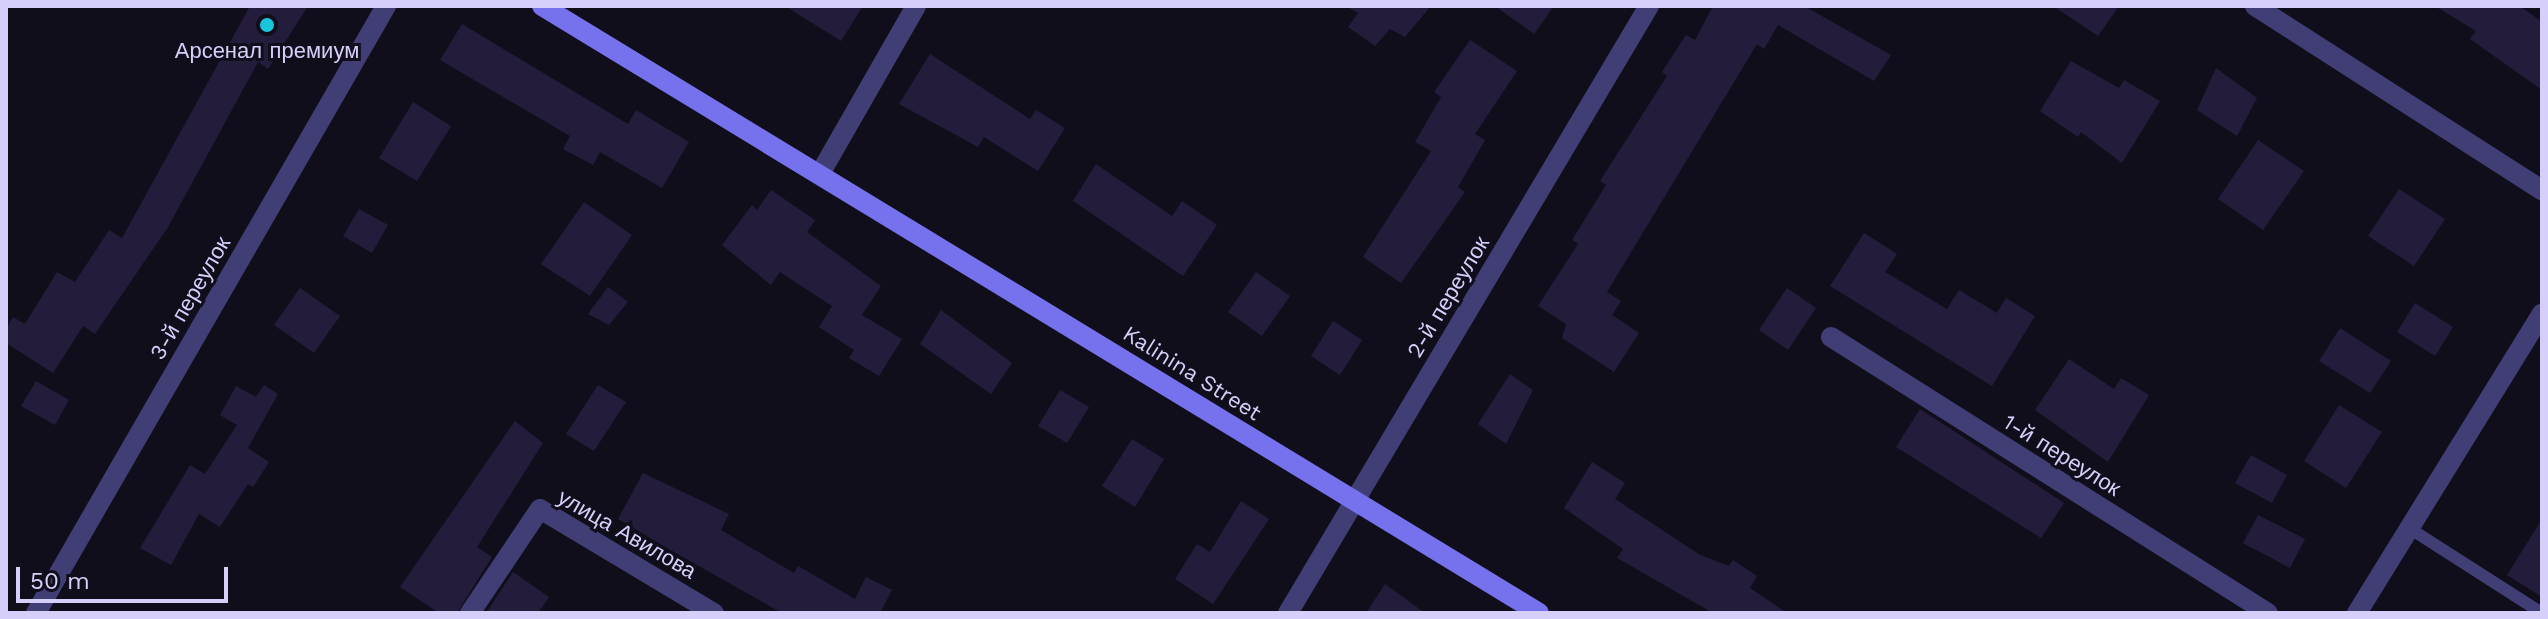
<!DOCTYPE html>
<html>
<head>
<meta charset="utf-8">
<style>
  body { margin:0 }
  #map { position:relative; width:2548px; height:619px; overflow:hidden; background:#110e1c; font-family:"Work Sans",sans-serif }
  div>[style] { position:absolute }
  .building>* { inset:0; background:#231c3b }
  .lane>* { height:12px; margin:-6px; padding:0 6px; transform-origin:6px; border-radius:6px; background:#413e76 }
  .street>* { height:20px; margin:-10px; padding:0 10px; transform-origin:10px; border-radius:10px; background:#413e76 }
  .secondary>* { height:20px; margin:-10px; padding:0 10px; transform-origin:10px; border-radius:10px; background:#7672ee }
  .dots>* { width:22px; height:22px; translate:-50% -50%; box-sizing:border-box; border:4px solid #110e1c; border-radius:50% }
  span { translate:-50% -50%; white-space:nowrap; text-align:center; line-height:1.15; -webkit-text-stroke:6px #110e1c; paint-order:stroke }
  .poi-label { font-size:22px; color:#d5cff9 }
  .street-label { font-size:22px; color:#d5cff9 }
  .frame { position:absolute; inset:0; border:8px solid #d5cff9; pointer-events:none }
  .scale { position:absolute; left:16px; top:567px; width:212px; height:36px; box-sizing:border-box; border:4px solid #d5cff9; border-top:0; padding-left:10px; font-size:24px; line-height:28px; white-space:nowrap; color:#d5cff9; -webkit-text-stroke:6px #110e1c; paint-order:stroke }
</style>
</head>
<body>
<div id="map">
  <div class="building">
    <i style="clip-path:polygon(250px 6px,308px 6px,268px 69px,258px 62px,168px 227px,95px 334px,83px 326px,53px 373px,6px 343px,6px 329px,13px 317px,25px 324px,57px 272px,75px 282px,109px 230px,122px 238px)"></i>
    <i style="clip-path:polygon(785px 6px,863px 6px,841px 41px)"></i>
    <i style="clip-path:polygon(1346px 6px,1431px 6px,1405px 37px,1390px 29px,1375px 46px,1348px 27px,1358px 13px)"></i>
    <i style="clip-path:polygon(1495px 6px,1554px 6px,1534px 34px)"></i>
    <i style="clip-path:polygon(1713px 6px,1804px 6px,1891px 55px,1874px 81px,1778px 25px,1764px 49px,1757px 44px,1607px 292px,1621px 301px,1612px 315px,1639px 333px,1614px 372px,1562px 338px,1566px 324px,1538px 306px,1578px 244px,1572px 240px,1606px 185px,1600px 181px,1667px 76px,1662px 72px,1686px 35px,1695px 40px)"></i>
    <i style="clip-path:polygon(2053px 6px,2119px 6px,2098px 36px)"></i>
    <i style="clip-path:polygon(2435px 6px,2520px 6px,2542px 22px,2542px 90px,2470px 39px,2476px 31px)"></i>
    <i style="clip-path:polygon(462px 24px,628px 124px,636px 110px,689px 142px,662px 188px,600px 152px,593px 165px,563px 149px,570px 136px,440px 60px)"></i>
    <i style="clip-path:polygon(1470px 40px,1517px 71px,1475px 134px,1485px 140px,1458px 187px,1465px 192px,1401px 283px,1363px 257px,1431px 151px,1415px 142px,1441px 97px,1434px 92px)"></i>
    <i style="clip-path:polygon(930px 54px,1030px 119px,1036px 110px,1065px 128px,1038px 171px,984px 137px,978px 147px,899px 104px)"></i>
    <i style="clip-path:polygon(2071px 61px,2119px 88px,2124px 80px,2160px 101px,2122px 163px,2081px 132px,2078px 137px,2040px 111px)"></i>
    <i style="clip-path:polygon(2216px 68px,2257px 98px,2237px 136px,2197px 110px)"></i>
    <i style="clip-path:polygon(413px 102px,451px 126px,417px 181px,379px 158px)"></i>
    <i style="clip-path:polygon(2258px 140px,2304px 171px,2263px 230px,2218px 199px)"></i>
    <i style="clip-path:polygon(1096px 164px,1172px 216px,1182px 201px,1217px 225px,1183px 276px,1073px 201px)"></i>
    <i style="clip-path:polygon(2399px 189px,2445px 219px,2414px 266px,2368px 236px)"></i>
    <i style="clip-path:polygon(771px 190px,815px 220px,807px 232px,881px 286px,862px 315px,902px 339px,879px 376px,849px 358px,854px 350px,819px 327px,832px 306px,780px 272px,771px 285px,722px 245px,752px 205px,757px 210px)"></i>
    <i style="clip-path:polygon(584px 202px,632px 235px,590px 296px,541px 264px)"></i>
    <i style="clip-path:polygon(359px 209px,388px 225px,372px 253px,343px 236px)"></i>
    <i style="clip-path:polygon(1864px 233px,1897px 254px,1885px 272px,1947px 309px,1959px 290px,1997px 313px,2006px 298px,2035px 316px,1992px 386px,1830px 286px)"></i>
    <i style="clip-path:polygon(1256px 272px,1290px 296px,1262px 336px,1228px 312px)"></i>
    <i style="clip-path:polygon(608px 287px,628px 302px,609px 325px,588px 314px)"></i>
    <i style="clip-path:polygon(300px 288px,340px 316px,314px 353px,274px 325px)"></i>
    <i style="clip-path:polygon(1787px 288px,1816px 308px,1788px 350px,1759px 330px)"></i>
    <i style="clip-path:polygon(2415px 303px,2453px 327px,2435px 356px,2397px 332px)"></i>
    <i style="clip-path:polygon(941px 310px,1012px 363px,991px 394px,920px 344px)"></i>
    <i style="clip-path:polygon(1333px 321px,1362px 340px,1340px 375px,1311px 356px)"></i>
    <i style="clip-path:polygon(2340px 328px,2391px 361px,2370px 393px,2319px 361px)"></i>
    <i style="clip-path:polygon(2069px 359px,2114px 389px,2121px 378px,2149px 395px,2108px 462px,2035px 410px)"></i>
    <i style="clip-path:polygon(1510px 374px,1533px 390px,1506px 444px,1478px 424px)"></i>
    <i style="clip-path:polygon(36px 381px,69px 400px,55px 425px,21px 406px)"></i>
    <i style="clip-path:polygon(264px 385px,278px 394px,248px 448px,269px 462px,253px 487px,248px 484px,220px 527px,199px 514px,171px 565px,140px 548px,190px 465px,205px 474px,237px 425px,220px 415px,236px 386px,256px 397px)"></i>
    <i style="clip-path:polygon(598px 385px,626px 402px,594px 451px,566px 434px)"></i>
    <i style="clip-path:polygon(1060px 390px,1089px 407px,1067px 443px,1038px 426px)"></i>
    <i style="clip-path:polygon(2339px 405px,2382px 432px,2346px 488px,2304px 461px)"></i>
    <i style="clip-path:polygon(1920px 409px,2064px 503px,2041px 538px,1896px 447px)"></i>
    <i style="clip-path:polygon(515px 421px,543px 443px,477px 547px,492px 557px,457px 613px,439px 613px,400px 587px)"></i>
    <i style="clip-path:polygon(1132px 439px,1164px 459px,1135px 507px,1102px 486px)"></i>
    <i style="clip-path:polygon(2251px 455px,2287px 475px,2272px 503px,2235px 483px)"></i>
    <i style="clip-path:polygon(1592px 462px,1625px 483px,1615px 499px,1700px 555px,1729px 566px,1733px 560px,1757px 576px,1750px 588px,1787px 613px,1713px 613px,1617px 558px,1623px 549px,1564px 508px)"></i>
    <i style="clip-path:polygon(643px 473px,729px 514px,721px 530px,794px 573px,798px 566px,855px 599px,866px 577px,892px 590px,880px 613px,782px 613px,674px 552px,618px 519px)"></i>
    <i style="clip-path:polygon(1241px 501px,1269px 519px,1213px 604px,1175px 579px,1197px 544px,1210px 552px)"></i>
    <i style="clip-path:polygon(2258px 515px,2305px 539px,2290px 568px,2243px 543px)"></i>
    <i style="clip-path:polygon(2542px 519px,2542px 597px,2507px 575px)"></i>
    <i style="clip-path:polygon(513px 572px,549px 597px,538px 613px,486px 613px)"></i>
    <i style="clip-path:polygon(1385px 584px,1425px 613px,1366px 613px)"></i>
  </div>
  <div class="lane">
    <i style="left:2409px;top:528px;width:158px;rotate:32.6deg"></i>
  </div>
  <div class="street">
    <i style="left:2255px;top:6px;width:341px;rotate:32.7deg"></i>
    <i style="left:821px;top:172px;width:191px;rotate:-60.2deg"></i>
    <i style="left:1831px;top:337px;width:517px;rotate:32.28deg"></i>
    <i style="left:36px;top:613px;width:701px;rotate:-60.03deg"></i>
    <i style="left:470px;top:613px;width:125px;rotate:-56.1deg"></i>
    <i style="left:540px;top:509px;width:203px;rotate:30.9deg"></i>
    <i style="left:1288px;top:613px;width:706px;rotate:-59.26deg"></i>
    <i style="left:2357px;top:613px;width:352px;rotate:-58.3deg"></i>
  </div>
  <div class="secondary">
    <i style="left:542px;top:6px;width:1167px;rotate:31.33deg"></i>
  </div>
  <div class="dots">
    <i style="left:267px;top:25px;background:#1ac4da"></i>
  </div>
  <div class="poi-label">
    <span style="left:267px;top:51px">Арсенал премиум</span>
  </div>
  <div class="street-label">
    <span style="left:1448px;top:297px;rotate:-59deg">2-й переулок</span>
    <span style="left:190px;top:298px;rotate:-60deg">3-й переулок</span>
    <span style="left:1192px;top:373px;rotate:32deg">Kalinina Street</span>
    <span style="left:2062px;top:455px;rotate:32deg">1-й переулок</span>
    <span style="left:627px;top:534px;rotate:30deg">улица Авилова</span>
  </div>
  <div class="frame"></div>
  <div class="scale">50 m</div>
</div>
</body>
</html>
